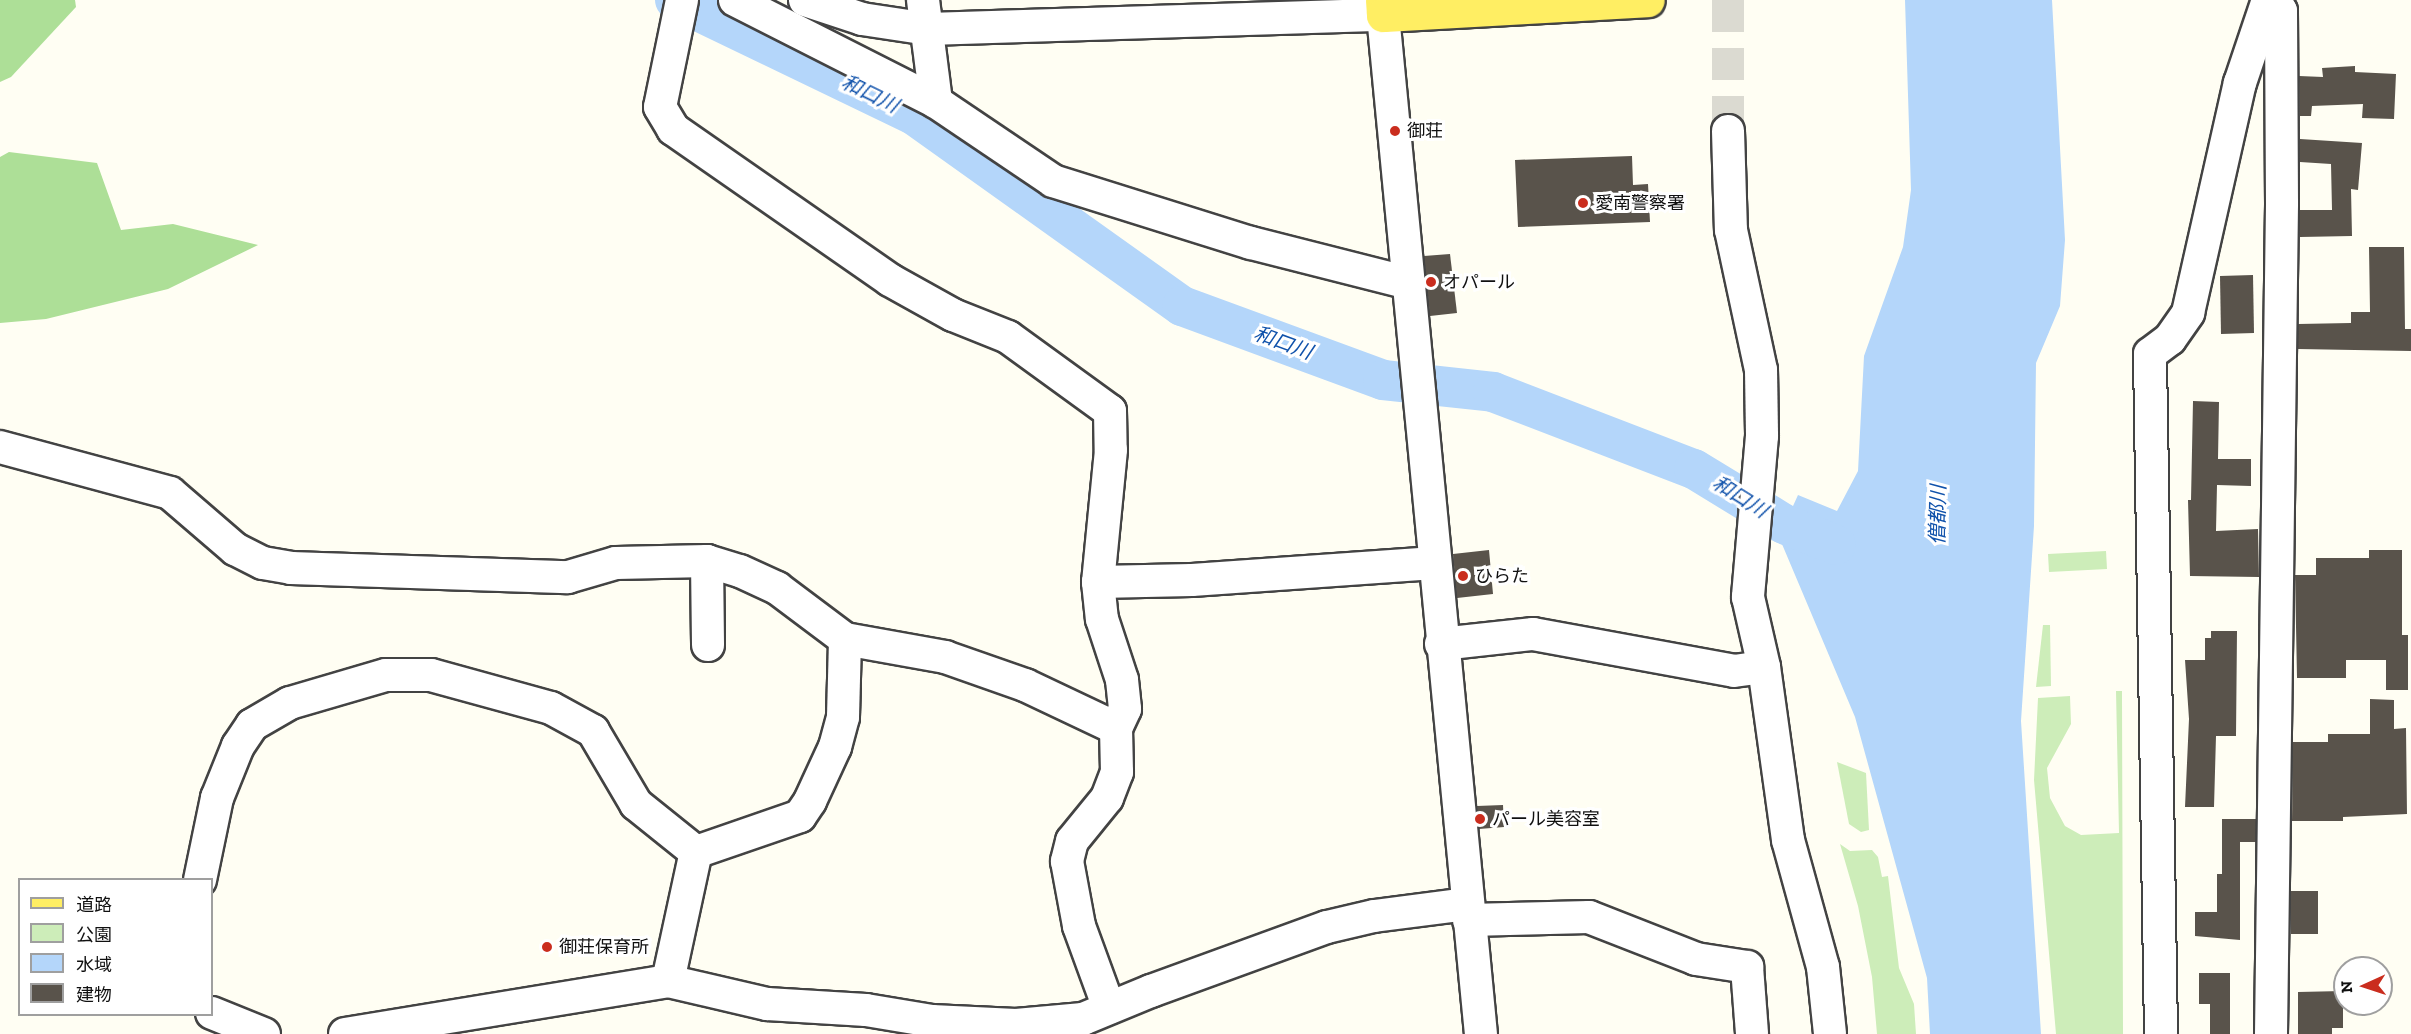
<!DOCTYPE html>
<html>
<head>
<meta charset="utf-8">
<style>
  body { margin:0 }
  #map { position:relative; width:2411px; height:1034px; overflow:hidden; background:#fffef3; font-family:"Zilla Slab","Noto Sans JP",serif }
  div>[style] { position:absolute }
  .green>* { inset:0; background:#cdedb9 }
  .forest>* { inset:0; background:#addf97 }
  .water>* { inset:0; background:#b4d6fa }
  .river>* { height:40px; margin:-20px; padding:0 20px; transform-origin:20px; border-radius:20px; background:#b4d6fa }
  .building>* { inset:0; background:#59534b }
  .minor-tunnel>* { height:32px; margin-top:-16px; transform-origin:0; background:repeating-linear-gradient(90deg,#dbdad1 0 32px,transparent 0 48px) }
  .roads { filter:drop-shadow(2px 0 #434343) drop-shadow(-2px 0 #434343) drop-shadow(0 2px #434343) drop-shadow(0 -2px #434343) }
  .minor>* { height:32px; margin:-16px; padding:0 16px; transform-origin:16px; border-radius:16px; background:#fff }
  .major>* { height:33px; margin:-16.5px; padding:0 16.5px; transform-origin:16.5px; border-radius:16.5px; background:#ffee63 }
  .dots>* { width:16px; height:16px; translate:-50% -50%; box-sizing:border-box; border:3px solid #fff; border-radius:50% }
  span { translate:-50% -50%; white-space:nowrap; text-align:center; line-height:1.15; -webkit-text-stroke:6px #fff; paint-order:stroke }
  .poi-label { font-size:18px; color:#101010 }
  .left { translate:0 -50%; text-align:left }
  .water-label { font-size:20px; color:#1052ab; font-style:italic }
  .legend { position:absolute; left:18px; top:878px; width:195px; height:138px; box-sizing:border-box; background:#fff; border:2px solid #9f9f9f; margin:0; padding:8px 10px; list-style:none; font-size:18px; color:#101010 }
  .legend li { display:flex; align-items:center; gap:12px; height:30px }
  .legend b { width:30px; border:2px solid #9f9f9f }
  .north { position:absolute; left:2333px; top:956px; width:60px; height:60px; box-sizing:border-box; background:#fff; border:2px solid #9f9f9f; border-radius:50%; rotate:267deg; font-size:16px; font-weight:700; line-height:24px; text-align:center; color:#101010 }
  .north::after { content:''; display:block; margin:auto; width:21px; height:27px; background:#ca2d1e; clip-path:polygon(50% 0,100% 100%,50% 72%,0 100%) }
</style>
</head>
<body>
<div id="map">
  <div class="green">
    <i style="clip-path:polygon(2106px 551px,2107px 569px,2049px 572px,2048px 554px)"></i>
    <i style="clip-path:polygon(2043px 625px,2050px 625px,2051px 686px,2036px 687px)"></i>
    <i style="clip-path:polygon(2116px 691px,2122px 691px,2123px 1034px,2056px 1034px,2034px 780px,2038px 698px,2070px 696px,2071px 724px,2047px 768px,2050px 798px,2065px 826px,2081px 835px,2119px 833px)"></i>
    <i style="clip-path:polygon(1837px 762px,1866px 773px,1869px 830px,1861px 832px,1849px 824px)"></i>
    <i style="clip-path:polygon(1840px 844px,1850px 851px,1872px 850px,1878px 857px,1882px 877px,1888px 876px,1899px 968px,1914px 1004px,1916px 1034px,1877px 1034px,1872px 977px,1858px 906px)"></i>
  </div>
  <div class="forest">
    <i style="clip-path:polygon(0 0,75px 0,76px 7px,11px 77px,0 82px)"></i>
    <i style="clip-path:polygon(9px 152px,97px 163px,121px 230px,173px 224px,258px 245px,168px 289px,46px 319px,0 323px,0 157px)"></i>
  </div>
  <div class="water">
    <i style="clip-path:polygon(1905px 0,2052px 0,2065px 240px,2060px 306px,2036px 363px,2034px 526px,2021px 721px,2041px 1034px,1930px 1034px,1927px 978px,1855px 717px,1779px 537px,1798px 495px,1837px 511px,1858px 471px,1864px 356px,1903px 247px,1911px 190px)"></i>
  </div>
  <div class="river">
    <i style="left:675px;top:0;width:265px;rotate:25.7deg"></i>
    <i style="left:914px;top:115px;width:329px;rotate:35.5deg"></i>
    <i style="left:1182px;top:306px;width:214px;rotate:20.2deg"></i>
    <i style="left:1383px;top:380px;width:111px;rotate:6.2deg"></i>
    <i style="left:1493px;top:392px;width:215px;rotate:21deg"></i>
    <i style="left:1694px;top:469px;width:105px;rotate:31.4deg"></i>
    <i style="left:1784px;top:524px;width:56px;rotate:22deg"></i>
  </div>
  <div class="building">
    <i style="clip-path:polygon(2355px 66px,2355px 72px,2396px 74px,2394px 119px,2362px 118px,2363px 104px,2312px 106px,2311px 116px,2300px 116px,2299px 76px,2323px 77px,2322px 68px)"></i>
    <i style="clip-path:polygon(2300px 139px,2362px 143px,2358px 190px,2351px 189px,2352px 236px,2300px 237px,2300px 210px,2332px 210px,2331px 164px,2300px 162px)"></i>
    <i style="clip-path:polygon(1632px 156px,1633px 185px,1648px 184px,1650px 222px,1518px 227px,1515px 160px)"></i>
    <i style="clip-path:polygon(2369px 247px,2404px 247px,2405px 329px,2411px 329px,2411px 351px,2298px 349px,2298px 324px,2351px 323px,2351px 312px,2370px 312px)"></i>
    <i style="clip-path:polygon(1450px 254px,1457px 313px,1430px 316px,1424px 256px)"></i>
    <i style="clip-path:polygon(2253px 275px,2254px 333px,2221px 334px,2220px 276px)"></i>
    <i style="clip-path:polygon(2193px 401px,2219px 402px,2218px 459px,2251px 459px,2251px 486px,2217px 485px,2216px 531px,2258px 529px,2259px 577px,2190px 576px,2188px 500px,2191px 500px)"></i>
    <i style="clip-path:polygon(1489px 550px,1493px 594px,1457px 598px,1453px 554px)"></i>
    <i style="clip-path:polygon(2369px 550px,2402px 550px,2402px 635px,2408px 635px,2408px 690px,2386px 690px,2386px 660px,2346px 660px,2346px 678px,2297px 678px,2295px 575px,2316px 575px,2316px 558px,2369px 558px)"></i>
    <i style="clip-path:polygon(2211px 631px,2237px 631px,2236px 736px,2216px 736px,2214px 807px,2185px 807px,2189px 719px,2185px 660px,2205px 660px,2205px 638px,2211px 638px)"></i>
    <i style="clip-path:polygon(2370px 699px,2394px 700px,2394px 729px,2406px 728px,2407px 814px,2343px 817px,2343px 821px,2292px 821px,2293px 742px,2328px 742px,2328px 734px,2370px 734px)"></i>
    <i style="clip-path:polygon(1503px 805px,1504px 827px,1479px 829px,1477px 806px)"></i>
    <i style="clip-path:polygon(2222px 819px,2256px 819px,2256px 842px,2240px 842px,2240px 940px,2195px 936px,2195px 912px,2217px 912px,2217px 874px,2222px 874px)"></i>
    <i style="clip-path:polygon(2291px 891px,2318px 891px,2318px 934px,2291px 934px)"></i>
    <i style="clip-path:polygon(2199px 973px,2230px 973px,2230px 1034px,2210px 1034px,2210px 1004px,2199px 1004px)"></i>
    <i style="clip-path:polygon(2343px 991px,2343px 1028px,2332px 1028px,2332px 1034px,2298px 1034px,2298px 992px)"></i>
  </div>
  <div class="minor-tunnel">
    <i style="left:1728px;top:0;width:131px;rotate:90deg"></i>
  </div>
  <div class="roads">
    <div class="minor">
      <i style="left:682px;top:0;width:109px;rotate:101.6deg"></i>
      <i style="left:660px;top:107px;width:26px;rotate:59deg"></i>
      <i style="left:673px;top:129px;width:264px;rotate:34.8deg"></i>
      <i style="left:890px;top:280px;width:72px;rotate:29.1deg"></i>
      <i style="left:953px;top:315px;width:59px;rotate:21.8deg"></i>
      <i style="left:1008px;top:337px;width:126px;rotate:36deg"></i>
      <i style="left:1110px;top:411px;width:39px;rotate:89deg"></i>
      <i style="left:1111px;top:450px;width:133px;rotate:95.6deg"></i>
      <i style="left:1098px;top:582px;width:37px;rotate:84deg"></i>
      <i style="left:1102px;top:619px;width:64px;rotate:71.8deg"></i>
      <i style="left:1122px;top:680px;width:29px;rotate:84deg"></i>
      <i style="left:1125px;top:709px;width:21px;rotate:115deg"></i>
      <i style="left:1116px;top:728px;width:44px;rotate:88.7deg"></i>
      <i style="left:1117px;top:772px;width:28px;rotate:111deg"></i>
      <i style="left:1107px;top:798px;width:55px;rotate:129.1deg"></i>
      <i style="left:1072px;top:841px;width:21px;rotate:104deg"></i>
      <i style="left:1067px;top:861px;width:66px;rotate:79.5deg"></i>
      <i style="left:1079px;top:926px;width:87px;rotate:69.9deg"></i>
      <i style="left:735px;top:0;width:225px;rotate:26.9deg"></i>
      <i style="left:936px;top:102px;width:141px;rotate:34deg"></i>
      <i style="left:1053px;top:181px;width:207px;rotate:17.4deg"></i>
      <i style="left:1251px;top:243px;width:163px;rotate:14.2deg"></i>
      <i style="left:805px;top:0;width:60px;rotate:18.4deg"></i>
      <i style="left:862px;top:19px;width:67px;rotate:8.6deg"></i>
      <i style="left:928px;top:29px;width:455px;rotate:-1.8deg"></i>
      <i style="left:1383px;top:15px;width:1024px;rotate:84.51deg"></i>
      <i style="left:923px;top:0;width:103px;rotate:82.7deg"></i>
      <i style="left:1728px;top:131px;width:99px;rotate:88.3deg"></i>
      <i style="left:1731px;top:230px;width:143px;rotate:77.9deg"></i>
      <i style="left:1761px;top:370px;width:66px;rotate:89.1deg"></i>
      <i style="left:1762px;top:436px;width:162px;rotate:95deg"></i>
      <i style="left:1748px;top:597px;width:72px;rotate:77.1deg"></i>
      <i style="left:1764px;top:667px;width:175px;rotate:82.1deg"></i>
      <i style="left:1788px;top:840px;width:132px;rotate:74.6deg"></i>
      <i style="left:1823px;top:967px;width:67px;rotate:84deg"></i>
      <i style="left:0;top:447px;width:176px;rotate:15.1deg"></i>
      <i style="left:170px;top:493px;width:86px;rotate:40.7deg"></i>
      <i style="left:235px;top:549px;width:31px;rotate:27deg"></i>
      <i style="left:263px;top:563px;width:28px;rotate:10deg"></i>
      <i style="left:291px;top:568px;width:277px;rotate:1.9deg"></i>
      <i style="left:568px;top:577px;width:50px;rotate:-16.3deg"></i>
      <i style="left:616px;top:563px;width:91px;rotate:-1.3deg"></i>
      <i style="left:707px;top:561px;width:84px;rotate:89.3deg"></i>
      <i style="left:707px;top:561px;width:34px;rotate:17deg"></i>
      <i style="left:740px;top:571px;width:41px;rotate:24.7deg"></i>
      <i style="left:777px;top:588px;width:85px;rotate:36.9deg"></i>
      <i style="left:845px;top:639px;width:102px;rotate:10.2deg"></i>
      <i style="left:945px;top:657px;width:85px;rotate:19.3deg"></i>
      <i style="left:1025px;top:685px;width:101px;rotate:25.3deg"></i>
      <i style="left:1098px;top:582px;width:94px;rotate:-1.2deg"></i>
      <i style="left:1192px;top:580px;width:243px;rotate:-4deg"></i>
      <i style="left:1441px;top:644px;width:93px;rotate:-6.2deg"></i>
      <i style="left:1533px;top:634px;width:204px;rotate:10.4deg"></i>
      <i style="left:1734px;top:671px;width:30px;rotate:-8deg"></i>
      <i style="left:696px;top:852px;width:110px;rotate:-19.1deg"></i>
      <i style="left:800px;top:816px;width:18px;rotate:-56deg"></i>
      <i style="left:810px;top:801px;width:60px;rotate:-65.2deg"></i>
      <i style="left:835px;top:747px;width:31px;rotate:-75deg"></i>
      <i style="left:843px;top:717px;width:78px;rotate:-88.5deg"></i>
      <i style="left:200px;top:880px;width:84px;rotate:-78.3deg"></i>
      <i style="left:217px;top:798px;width:56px;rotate:-68deg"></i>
      <i style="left:238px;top:746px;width:25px;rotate:-56deg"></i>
      <i style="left:252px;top:725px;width:44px;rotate:-30.1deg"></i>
      <i style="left:290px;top:703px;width:100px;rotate:-16.3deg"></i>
      <i style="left:386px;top:675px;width:45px"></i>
      <i style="left:431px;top:675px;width:124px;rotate:15.4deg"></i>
      <i style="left:551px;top:708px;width:48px;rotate:28.7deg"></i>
      <i style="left:593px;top:731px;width:85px;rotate:59.5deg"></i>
      <i style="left:636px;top:804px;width:77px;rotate:38.7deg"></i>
      <i style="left:1469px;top:920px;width:120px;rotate:-1.4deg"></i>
      <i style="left:1589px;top:917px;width:115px;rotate:21.4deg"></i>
      <i style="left:1696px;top:959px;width:52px;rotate:8.9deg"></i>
      <i style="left:1747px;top:967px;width:67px;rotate:85.7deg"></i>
      <i style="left:668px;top:981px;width:132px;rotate:-77.8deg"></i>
      <i style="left:212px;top:1013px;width:56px;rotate:22deg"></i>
      <i style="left:345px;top:1034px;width:327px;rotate:-9.3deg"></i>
      <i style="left:668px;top:981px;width:102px;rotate:13.1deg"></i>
      <i style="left:767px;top:1004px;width:99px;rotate:3.5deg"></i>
      <i style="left:866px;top:1010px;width:67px;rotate:9.5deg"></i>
      <i style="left:932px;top:1021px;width:84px;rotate:2.7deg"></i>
      <i style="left:1016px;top:1025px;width:67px;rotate:-5.1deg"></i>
      <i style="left:1083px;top:1019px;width:74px;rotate:-22.4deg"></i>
      <i style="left:1151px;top:991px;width:187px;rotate:-20deg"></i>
      <i style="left:1327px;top:927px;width:48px;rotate:-13.2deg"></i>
      <i style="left:1374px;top:916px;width:93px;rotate:-7.4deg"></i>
      <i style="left:2161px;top:1034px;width:680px;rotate:-90.93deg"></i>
      <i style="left:2150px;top:354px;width:25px;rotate:-37deg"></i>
      <i style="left:2170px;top:339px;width:32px;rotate:-55deg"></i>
      <i style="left:2188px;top:313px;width:236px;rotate:-77.3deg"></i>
      <i style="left:2240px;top:83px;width:88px;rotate:-71.4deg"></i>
      <i style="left:2271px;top:1034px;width:831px;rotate:-89.24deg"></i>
      <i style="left:2282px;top:203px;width:192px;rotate:-90.3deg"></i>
      <i style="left:2281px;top:11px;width:13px;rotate:-119deg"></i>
    </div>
    <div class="major">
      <i style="left:1382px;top:0;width:15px;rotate:86deg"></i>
      <i style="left:1383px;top:15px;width:265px;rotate:-3.2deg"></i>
    </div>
  </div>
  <div class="dots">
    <i style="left:1395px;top:131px;background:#ca2d1e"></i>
    <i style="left:1583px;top:203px;background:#ca2d1e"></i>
    <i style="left:1431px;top:282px;background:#ca2d1e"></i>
    <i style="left:1463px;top:576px;background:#ca2d1e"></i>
    <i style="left:1480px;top:819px;background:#ca2d1e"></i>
    <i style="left:547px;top:947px;background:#ca2d1e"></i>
  </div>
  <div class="poi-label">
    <span class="left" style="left:1407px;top:131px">御荘</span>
    <span class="left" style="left:1595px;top:203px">愛南警察署</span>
    <span class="left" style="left:1443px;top:282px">オパール</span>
    <span class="left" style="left:1475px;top:576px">ひらた</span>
    <span class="left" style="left:1492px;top:819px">パール美容室</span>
    <span class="left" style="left:559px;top:947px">御荘保育所</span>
  </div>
  <div class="water-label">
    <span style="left:870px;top:94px;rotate:26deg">和口川</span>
    <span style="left:1283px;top:343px;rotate:20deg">和口川</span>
    <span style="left:1740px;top:497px;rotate:32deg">和口川</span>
    <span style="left:1938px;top:515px;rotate:-89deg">僧都川</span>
  </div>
  <ul class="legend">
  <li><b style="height:8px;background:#ffee63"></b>道路</li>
  <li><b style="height:16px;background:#cdedb9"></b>公園</li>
  <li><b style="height:16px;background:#b4d6fa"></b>水域</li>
  <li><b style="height:16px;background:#59534b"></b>建物</li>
  </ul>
  <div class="north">N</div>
</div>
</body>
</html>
